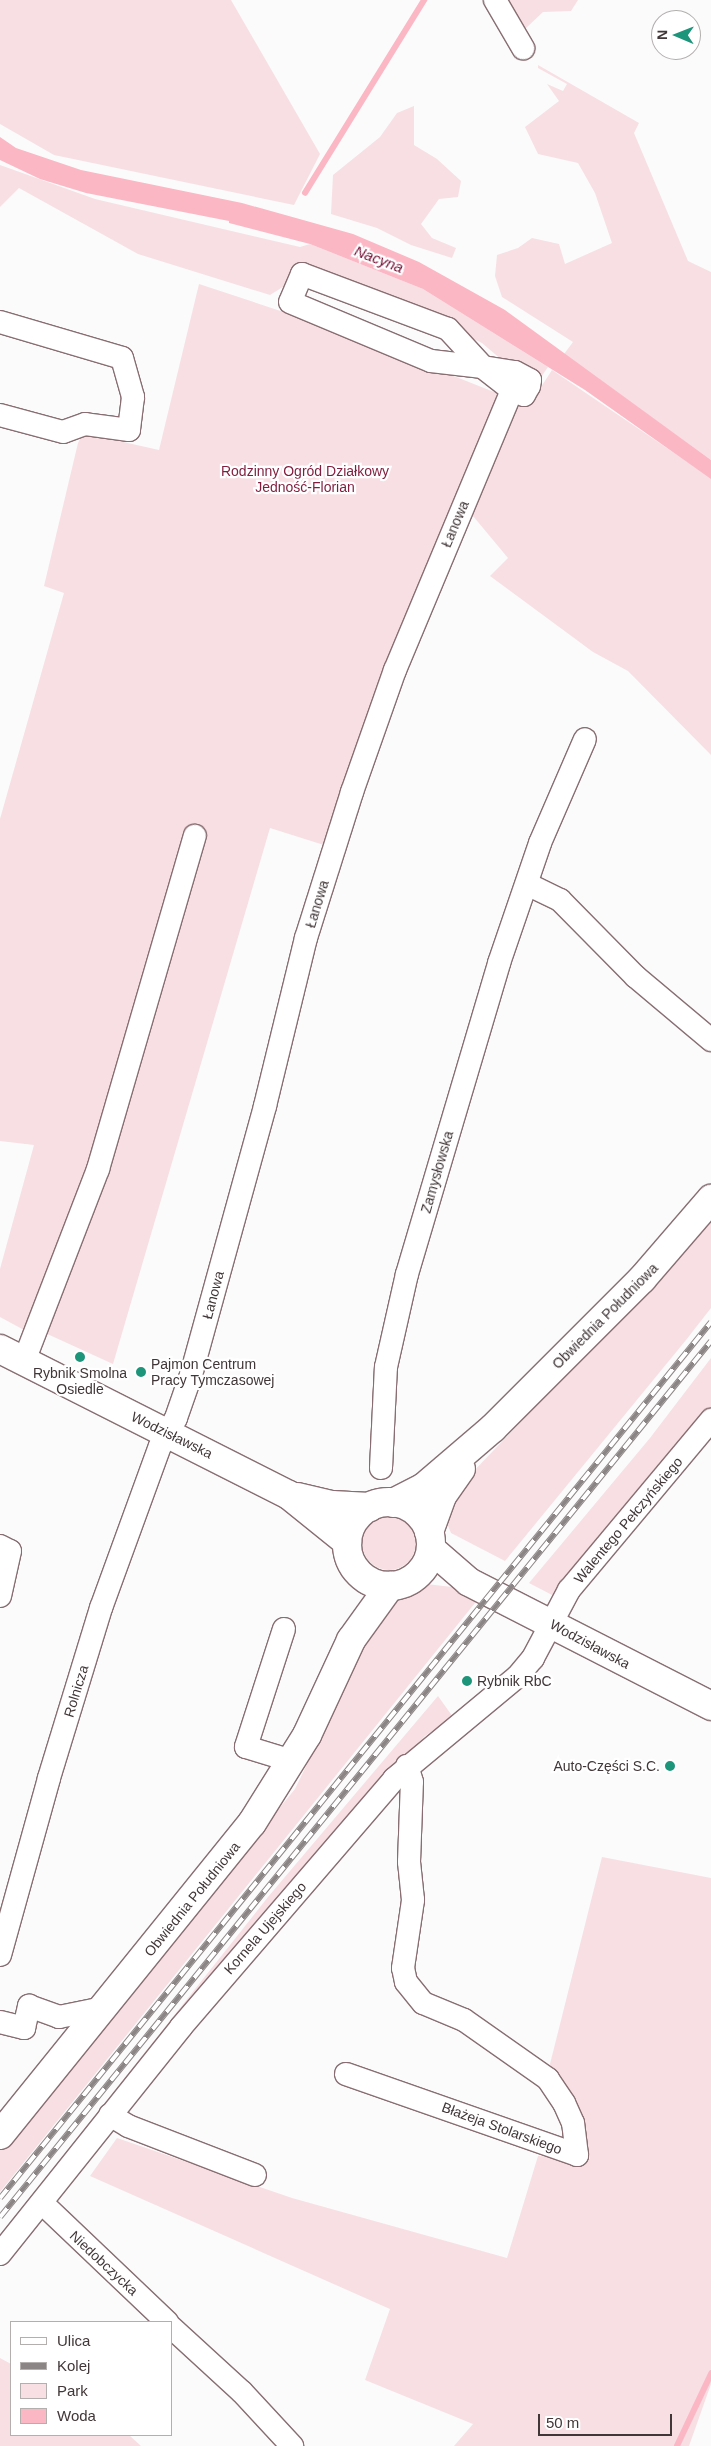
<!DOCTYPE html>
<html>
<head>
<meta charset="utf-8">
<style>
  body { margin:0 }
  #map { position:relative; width:711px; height:2446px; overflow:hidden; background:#fbfbfb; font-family:Helvetica,sans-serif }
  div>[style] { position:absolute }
  .green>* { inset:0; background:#f8dfe3 }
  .round { border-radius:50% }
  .water>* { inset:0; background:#fcb7c5 }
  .stream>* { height:5.5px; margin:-2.75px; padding:0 2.75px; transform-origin:2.75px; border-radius:2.75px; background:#fcb7c5 }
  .roads { filter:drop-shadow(1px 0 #886e72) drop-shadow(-1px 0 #886e72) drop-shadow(0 1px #886e72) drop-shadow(0 -1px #886e72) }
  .minor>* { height:22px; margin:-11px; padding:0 11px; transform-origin:11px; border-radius:11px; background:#fff }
  .major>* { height:28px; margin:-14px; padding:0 14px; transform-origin:14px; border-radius:14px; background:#fff }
  .major>.ring { margin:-14px; padding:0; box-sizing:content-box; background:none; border:28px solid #fff; border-radius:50% }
  .rail>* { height:5.5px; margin-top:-2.75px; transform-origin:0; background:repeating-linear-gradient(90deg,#fff 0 11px,#8c8586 0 22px); box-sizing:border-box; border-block:1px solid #8c8586 }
  .dots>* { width:14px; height:14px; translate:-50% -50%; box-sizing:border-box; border:2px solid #fff; border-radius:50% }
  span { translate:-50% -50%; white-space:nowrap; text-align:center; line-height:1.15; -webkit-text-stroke:4.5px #fff; paint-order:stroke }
  .park-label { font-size:14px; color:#7f1e3e }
  .street-label { font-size:14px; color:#413638 }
  .poi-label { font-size:14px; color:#413638 }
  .left { translate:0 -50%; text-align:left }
  .right { translate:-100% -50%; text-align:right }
  .water-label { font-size:15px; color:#741135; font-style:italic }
  .legend { position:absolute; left:10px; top:2321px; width:162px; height:115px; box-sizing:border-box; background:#fff; border:1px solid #b3afaf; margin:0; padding:6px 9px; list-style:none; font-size:15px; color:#413638 }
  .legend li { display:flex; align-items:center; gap:10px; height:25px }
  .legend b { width:25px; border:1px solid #b3afaf }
  .north { position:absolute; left:651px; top:10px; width:50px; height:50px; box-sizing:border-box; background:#fff; border:1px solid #b3afaf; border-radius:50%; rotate:271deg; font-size:14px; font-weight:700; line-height:20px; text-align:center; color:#413638 }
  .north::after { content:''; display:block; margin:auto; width:18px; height:22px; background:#1d957a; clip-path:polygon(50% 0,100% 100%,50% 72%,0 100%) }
  .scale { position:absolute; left:538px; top:2414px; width:134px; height:22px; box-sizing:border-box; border:2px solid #413638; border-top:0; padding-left:6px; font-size:15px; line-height:18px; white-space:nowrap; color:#413638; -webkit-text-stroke:4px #fff; paint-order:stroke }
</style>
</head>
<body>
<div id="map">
  <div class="green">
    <i style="clip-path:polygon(0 0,231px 0,320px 154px,294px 205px,54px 155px,0 124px)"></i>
    <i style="clip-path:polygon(503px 0,578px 0,571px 11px,543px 12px,525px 29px)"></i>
    <i style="clip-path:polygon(538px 65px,639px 123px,634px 133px,688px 261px,711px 272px,711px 460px,564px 354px,573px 342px,502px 297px,495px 276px,497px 255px,518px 248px,532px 238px,559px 244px,565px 264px,612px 243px,595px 193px,578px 163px,538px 154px,525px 127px,559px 101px,547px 84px,563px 91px,567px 84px,538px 68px)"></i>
    <i style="clip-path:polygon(414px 106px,414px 145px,437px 159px,461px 181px,458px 197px,439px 199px,421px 224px,432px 238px,456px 248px,452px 258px,411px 245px,377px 228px,331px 214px,333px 175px,380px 137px,397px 113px)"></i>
    <i style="clip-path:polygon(0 165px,95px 199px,300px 247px,310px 244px,423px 289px,548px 367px,537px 383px,510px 367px,482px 343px,419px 313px,293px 267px,286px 285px,270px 295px,138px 254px,19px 188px,0 207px)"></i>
    <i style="clip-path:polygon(199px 284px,338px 330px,499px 394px,327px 846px,270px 828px,113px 1364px,32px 1327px,24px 1330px,0 1317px,0 1269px,34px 1145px,0 1141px,0 819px,64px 593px,44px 586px,78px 443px,83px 433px,159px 450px)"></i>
    <i style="clip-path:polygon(552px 370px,711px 478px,711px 755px,628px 671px,593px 652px,490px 576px,508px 558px,468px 510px,514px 402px,541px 387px)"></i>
    <i style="clip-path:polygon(711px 1212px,711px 1308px,686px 1340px,505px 1561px,451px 1533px,446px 1521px,453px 1500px,469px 1476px,678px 1258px)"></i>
    <i style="clip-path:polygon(711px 1358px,711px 1412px,554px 1596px,529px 1583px,650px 1438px)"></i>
    <i class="round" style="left:362px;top:1516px;width:54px;height:54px"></i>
    <i style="clip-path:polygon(418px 1583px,452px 1587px,479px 1598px,0 2192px,0 2150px,295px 1789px,340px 1696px,361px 1635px,389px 1596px)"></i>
    <i style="clip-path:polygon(438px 1696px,453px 1717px,425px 1736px,386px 1779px,0 2245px,0 2235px,268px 1897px)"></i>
    <i style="clip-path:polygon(602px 1857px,711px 1878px,711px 2384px,689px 2446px,454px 2446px,473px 2424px,365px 2380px,390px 2309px,90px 2176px,117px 2138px,292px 2198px,507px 2258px,538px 2156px,590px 2159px,550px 2064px)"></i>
    <i style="clip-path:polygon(0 2358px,11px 2364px,11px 2435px,129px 2435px,141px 2446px,0 2446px)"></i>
  </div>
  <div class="water">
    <i style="clip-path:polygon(0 137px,16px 148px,81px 170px,242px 203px,353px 234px,419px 262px,505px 310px,711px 460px,711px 479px,585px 390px,423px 289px,310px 244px,229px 223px,229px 221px,86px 193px,40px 179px,0 160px)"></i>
  </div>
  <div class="stream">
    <i style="left:305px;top:193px;width:227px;rotate:-58.3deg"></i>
    <i style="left:677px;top:2446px;width:80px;rotate:-64.7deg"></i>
  </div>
  <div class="roads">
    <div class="minor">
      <i style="left:495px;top:0;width:56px;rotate:59.7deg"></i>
      <i style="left:0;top:322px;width:127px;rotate:16.4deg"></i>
      <i style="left:122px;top:358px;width:41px;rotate:74.2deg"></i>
      <i style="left:133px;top:397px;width:33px;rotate:97deg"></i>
      <i style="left:129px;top:430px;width:44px;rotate:-172.2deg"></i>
      <i style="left:85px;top:424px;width:23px;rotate:160deg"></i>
      <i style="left:63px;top:432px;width:65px;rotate:-164.9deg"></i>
      <i style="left:529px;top:386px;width:10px;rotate:119deg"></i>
      <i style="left:524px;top:395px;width:13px;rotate:-157deg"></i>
      <i style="left:512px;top:390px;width:37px;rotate:-142deg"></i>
      <i style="left:483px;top:367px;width:52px;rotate:-132.6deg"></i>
      <i style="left:448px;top:329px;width:156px;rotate:-159.4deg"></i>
      <i style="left:302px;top:274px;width:30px;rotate:113deg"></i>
      <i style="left:290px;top:302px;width:153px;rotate:22.7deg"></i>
      <i style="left:431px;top:361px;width:52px;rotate:6.6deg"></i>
      <i style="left:483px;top:367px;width:32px;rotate:9deg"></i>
      <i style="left:515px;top:372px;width:17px;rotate:28deg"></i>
      <i style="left:530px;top:380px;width:6px;rotate:99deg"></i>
      <i style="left:527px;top:884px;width:37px;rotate:26deg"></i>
      <i style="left:560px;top:900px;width:108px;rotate:45.4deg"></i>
      <i style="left:636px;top:977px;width:98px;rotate:40deg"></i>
      <i style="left:24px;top:1361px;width:206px;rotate:-68.9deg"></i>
      <i style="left:98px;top:1169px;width:347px;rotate:-73.8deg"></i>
      <i style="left:381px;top:1468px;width:101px;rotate:-87.2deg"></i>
      <i style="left:386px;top:1367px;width:95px;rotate:-77.3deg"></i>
      <i style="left:407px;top:1274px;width:324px;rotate:-73.5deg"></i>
      <i style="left:499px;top:963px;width:127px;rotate:-71.1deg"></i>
      <i style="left:540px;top:843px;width:113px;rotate:-66.6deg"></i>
      <i style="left:0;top:1546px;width:11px;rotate:27deg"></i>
      <i style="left:10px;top:1551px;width:46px;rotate:102.5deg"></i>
      <i style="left:284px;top:1629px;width:124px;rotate:107.9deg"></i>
      <i style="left:246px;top:1747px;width:48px;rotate:16.9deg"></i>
      <i style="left:0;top:1955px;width:184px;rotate:-74.5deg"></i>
      <i style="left:49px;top:1778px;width:178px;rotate:-73deg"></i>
      <i style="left:101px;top:1608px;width:172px;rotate:-70deg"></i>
      <i style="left:160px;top:1446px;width:32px;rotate:-60deg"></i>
      <i style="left:176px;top:1418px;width:46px;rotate:-70.8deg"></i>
      <i style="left:191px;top:1375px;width:279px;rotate:-74.6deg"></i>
      <i style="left:265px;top:1106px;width:173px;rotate:-76.3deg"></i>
      <i style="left:306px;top:938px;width:153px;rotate:-72.5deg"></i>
      <i style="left:352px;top:792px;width:129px;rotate:-70.6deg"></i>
      <i style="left:395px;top:670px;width:303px;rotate:-67.3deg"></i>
      <i style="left:0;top:2022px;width:25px;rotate:14deg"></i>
      <i style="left:24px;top:2028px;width:23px;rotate:-77deg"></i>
      <i style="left:29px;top:2006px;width:32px;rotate:20deg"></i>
      <i style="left:59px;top:2017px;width:45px;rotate:-11.6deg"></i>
      <i style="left:346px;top:2074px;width:245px;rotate:19.3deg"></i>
      <i style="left:577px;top:2155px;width:32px;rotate:-97deg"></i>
      <i style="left:573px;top:2123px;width:22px;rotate:-114deg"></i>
      <i style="left:564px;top:2103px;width:29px;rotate:-124deg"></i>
      <i style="left:548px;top:2079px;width:103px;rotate:-144.9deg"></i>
      <i style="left:464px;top:2020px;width:44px;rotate:-157.5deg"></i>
      <i style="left:423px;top:2003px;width:27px;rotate:-129deg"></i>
      <i style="left:406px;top:1982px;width:14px;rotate:-102deg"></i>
      <i style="left:403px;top:1968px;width:69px;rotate:-81.6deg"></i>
      <i style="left:413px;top:1900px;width:38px;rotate:-96deg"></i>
      <i style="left:409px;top:1862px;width:80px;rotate:-87.9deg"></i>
      <i style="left:412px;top:1782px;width:17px;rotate:-107deg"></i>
      <i style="left:110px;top:2115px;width:21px;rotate:31deg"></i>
      <i style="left:128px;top:2126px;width:136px;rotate:21.1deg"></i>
      <i style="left:42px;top:2203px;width:173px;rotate:43.6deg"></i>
      <i style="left:0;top:2254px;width:290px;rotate:-51.4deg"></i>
      <i style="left:181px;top:2027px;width:327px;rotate:-49.3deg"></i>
      <i style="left:394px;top:1779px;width:160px;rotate:-39.7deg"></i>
      <i style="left:517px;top:1677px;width:25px;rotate:-50deg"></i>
      <i style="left:533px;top:1658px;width:77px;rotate:-62.1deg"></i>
      <i style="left:569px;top:1590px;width:222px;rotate:-50.1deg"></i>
      <i style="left:171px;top:2327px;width:96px;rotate:42.5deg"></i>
      <i style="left:242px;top:2392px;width:74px;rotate:47.2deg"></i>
    </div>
    <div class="major">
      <i style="left:0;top:1349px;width:324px;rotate:26.8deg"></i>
      <i style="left:289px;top:1495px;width:75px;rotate:39deg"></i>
      <i style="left:297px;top:1497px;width:36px;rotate:13deg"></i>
      <i style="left:332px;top:1505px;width:38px;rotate:3deg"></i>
      <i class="ring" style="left:347px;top:1502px;width:56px;height:56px"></i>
      <i style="left:393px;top:1503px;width:34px;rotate:-27deg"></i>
      <i style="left:423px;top:1488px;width:92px;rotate:-40.6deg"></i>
      <i style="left:493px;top:1428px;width:211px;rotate:-45deg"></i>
      <i style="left:642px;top:1279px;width:106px;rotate:-49.2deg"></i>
      <i style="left:429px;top:1532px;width:38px;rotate:-70deg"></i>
      <i style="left:442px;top:1496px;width:33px;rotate:-55deg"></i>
      <i style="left:431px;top:1549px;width:50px;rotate:41deg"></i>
      <i style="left:469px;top:1582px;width:272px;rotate:27.1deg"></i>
      <i style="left:0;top:2135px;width:401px;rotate:-51.1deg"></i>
      <i style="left:252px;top:1823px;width:104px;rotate:-58deg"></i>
      <i style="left:307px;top:1735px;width:105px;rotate:-65.1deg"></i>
      <i style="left:351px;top:1640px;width:67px;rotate:-54.2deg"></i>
    </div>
  </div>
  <div class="rail">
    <i style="left:0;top:2198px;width:1128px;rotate:-50.94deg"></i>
    <i style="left:0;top:2217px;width:1128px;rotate:-50.94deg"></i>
  </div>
  <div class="dots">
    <i style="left:80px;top:1357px;background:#1d957a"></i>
    <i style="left:141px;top:1372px;background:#1d957a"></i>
    <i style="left:467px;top:1681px;background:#1d957a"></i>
    <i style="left:670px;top:1766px;background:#1d957a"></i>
  </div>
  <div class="park-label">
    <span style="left:305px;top:479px">Rodzinny Ogród Działkowy<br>Jedność-Florian</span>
  </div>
  <div class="street-label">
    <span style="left:455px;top:524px;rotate:-67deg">Łanowa</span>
    <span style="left:317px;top:904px;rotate:-73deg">Łanowa</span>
    <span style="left:437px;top:1172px;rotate:-74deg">Zamysłowska</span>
    <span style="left:213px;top:1295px;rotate:-75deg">Łanowa</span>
    <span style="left:605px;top:1316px;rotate:-45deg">Obwiednia Południowa</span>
    <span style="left:172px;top:1435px;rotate:26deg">Wodzisławska</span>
    <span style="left:628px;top:1520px;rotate:-50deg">Walentego Pełczyńskiego</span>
    <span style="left:590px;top:1644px;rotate:28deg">Wodzisławska</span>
    <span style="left:76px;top:1691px;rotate:-73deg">Rolnicza</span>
    <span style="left:192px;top:1899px;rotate:-51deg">Obwiednia Południowa</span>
    <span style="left:265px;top:1928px;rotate:-49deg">Kornela Ujejskiego</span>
    <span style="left:502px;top:2128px;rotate:20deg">Błażeja Stolarskiego</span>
    <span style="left:104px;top:2263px;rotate:43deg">Niedobczycka</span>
  </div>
  <div class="poi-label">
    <span class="left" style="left:151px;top:1372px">Pajmon Centrum<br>Pracy Tymczasowej</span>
    <span style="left:80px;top:1381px">Rybnik Smolna<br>Osiedle</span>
    <span class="left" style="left:477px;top:1681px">Rybnik RbC</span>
    <span class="right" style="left:660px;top:1766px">Auto-Części S.C.</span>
  </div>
  <div class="water-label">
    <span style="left:379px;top:259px;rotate:21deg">Nacyna</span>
  </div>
  <ul class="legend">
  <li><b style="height:6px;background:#fff"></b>Ulica</li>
  <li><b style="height:6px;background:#8c8586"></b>Kolej</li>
  <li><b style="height:14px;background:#f8dfe3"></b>Park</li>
  <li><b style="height:14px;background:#fcb7c5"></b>Woda</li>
  </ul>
  <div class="north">N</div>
  <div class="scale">50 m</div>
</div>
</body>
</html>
